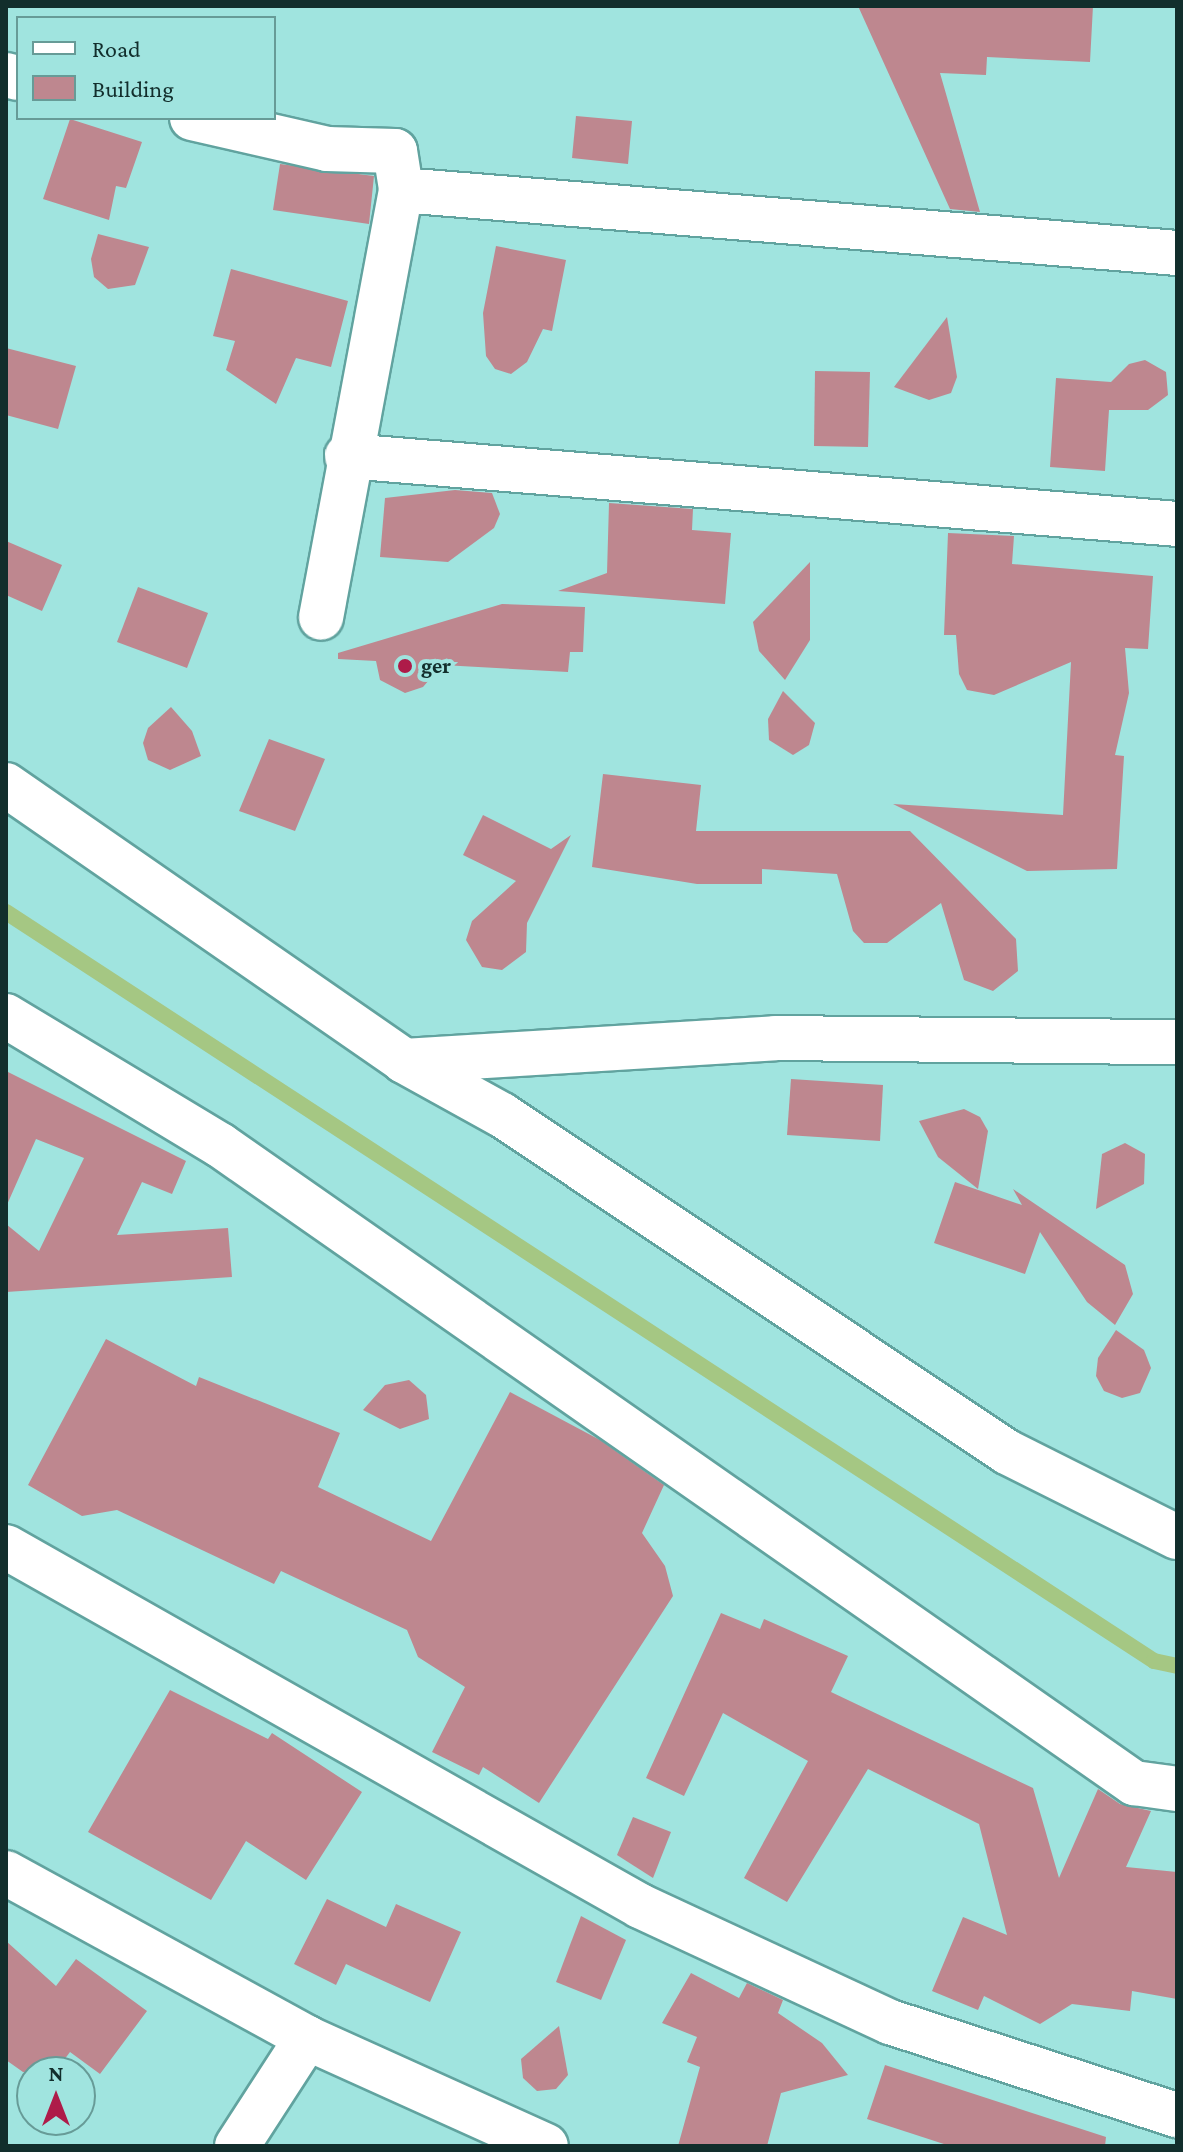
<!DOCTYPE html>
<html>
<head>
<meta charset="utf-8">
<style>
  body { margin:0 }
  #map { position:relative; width:1183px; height:2152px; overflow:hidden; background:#a0e4df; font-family:"Crimson Pro",serif }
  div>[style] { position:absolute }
  .stream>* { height:16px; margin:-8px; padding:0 8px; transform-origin:8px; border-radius:8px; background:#a5c783 }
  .building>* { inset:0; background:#be878f }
  .roads { filter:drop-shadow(2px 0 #61a39f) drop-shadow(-2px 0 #61a39f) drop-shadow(0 2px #61a39f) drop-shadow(0 -2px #61a39f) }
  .minor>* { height:44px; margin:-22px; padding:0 22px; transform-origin:22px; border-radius:22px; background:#fff }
  .dots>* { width:22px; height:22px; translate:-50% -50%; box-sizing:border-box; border:4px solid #a0e4df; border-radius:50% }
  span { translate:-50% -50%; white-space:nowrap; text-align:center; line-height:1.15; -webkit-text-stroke:8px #a0e4df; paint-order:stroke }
  .poi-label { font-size:22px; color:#122e2c; font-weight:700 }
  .left { translate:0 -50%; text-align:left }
  .frame { position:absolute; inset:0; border:8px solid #122e2c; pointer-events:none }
  .legend { position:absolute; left:16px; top:16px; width:260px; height:104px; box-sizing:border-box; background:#a0e4df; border:2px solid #679b97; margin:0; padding:10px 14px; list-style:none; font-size:24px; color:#122e2c }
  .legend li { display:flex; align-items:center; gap:16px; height:40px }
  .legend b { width:40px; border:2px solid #679b97 }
  .north { position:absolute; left:16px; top:2056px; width:80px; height:80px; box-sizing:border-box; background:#a0e4df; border:2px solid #679b97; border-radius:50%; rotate:0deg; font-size:22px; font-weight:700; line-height:32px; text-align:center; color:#122e2c }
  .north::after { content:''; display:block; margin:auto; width:28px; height:36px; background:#ae1b49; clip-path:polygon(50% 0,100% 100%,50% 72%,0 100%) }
</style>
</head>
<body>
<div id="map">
  <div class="stream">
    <i style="left:6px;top:912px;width:1371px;rotate:33.12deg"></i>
    <i style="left:1154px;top:1661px;width:24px;rotate:12deg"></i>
  </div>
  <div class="building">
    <i style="clip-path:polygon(858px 6px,1093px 6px,1090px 62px,987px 57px,986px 75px,940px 73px,980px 212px,950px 209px)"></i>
    <i style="clip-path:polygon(576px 116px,632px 121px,628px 164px,572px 158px)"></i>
    <i style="clip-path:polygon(70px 119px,142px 142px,126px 188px,116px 186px,109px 220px,43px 199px)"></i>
    <i style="clip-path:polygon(280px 164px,374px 176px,369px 224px,273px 210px)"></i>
    <i style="clip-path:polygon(98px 234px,149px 247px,135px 285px,108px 289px,94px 277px,91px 259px)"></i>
    <i style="clip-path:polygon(496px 246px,566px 260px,552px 331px,543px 329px,527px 362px,511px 374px,495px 369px,486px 356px,483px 313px)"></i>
    <i style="clip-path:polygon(231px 269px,348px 301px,331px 367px,296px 358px,276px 404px,226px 370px,235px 341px,213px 336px)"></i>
    <i style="clip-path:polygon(947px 317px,957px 377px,951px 393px,929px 400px,894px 387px)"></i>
    <i style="clip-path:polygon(6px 348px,76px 366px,58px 429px,6px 415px)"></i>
    <i style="clip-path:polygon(1145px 360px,1166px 372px,1168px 395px,1148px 410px,1109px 410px,1105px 471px,1050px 467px,1056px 378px,1111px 382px,1129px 364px)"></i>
    <i style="clip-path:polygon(815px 371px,870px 372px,868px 447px,814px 446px)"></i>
    <i style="clip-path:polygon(455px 490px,492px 493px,500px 514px,494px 528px,448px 562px,380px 557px,385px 498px)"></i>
    <i style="clip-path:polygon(609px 503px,693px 509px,692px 530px,731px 533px,725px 604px,558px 591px,607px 573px)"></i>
    <i style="clip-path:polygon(948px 533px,1014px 536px,1012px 564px,1153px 576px,1148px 649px,1125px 648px,1129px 693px,1115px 755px,1124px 756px,1117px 869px,1027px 871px,893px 804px,1063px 815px,1071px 662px,994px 695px,967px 690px,959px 674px,956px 635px,944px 635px)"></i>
    <i style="clip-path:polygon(6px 541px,62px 565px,42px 611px,6px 595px)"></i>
    <i style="clip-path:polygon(810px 562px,810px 640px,785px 680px,759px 651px,753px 622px)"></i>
    <i style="clip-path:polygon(138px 587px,208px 613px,187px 668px,117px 642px)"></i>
    <i style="clip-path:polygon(502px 604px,585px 607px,583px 652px,570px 652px,568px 672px,442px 665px,423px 687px,405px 693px,380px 680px,376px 661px,338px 659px,338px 653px)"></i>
    <i style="clip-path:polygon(783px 691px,815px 723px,809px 745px,793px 755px,769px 740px,768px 719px)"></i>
    <i style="clip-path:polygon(171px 707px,192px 731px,201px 756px,170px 770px,148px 760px,143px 743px,148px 728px)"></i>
    <i style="clip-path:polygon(269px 739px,325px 759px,295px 831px,239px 811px)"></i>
    <i style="clip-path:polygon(603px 774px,701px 785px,696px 831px,910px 831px,1016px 939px,1018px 971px,993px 991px,964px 980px,941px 903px,887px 943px,864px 943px,853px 931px,837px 874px,762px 869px,762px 884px,697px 884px,592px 867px)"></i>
    <i style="clip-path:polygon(483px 815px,551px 849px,571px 835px,527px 923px,526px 952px,502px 970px,482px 967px,466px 940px,472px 921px,516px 881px,463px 855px)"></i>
    <i style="clip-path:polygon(6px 1071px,186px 1161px,172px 1194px,142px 1182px,117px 1235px,228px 1228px,232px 1277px,6px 1292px,6px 1224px,39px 1251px,84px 1158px,36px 1139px,6px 1207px)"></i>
    <i style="clip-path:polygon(791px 1079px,883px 1085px,880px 1141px,787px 1135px)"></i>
    <i style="clip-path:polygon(964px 1109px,980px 1117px,988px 1131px,978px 1189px,938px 1157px,919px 1121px)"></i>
    <i style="clip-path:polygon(1125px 1143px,1145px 1154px,1144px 1184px,1096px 1209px,1102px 1154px)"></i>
    <i style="clip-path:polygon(955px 1182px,1022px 1205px,1013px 1189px,1125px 1265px,1133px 1294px,1115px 1325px,1087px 1302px,1040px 1232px,1025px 1274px,934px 1243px)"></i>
    <i style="clip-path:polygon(1116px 1330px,1144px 1350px,1151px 1368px,1140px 1393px,1122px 1398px,1104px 1391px,1096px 1376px,1098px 1358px)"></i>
    <i style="clip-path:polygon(106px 1339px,196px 1386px,199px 1377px,340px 1433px,318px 1487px,431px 1541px,510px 1392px,600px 1440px,664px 1485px,642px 1533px,665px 1566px,673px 1596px,539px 1803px,483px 1767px,479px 1775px,432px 1752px,465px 1687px,418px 1657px,407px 1630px,281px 1571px,274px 1584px,117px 1510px,82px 1516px,28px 1485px)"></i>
    <i style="clip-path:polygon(409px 1380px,426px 1395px,429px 1419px,400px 1429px,363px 1410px,385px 1385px)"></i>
    <i style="clip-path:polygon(721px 1613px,760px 1629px,764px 1619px,848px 1656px,831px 1692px,1033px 1788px,1059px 1878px,1098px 1789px,1120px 1804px,1151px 1811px,1126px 1867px,1177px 1872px,1177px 1999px,1132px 1991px,1130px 2011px,1072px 2004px,1040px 2024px,984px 1996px,978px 2010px,932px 1991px,963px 1917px,1007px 1935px,979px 1824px,868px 1769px,787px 1902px,744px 1878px,808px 1761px,723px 1713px,684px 1796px,646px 1778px)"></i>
    <i style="clip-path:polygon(170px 1690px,268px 1739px,272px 1733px,362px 1792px,306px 1880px,246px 1841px,211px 1900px,88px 1832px)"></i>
    <i style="clip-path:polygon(633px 1817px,671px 1832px,653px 1878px,617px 1855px)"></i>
    <i style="clip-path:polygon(327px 1899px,386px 1927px,396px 1904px,461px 1932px,430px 2002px,346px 1964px,336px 1985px,294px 1964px)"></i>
    <i style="clip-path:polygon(581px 1916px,626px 1940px,601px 2000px,556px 1982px)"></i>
    <i style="clip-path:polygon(6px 1941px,56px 1986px,76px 1959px,147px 2011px,100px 2074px,70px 2052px,55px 2072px,23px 2072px,6px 2060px)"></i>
    <i style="clip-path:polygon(691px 1973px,739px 1998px,747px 1983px,783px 2000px,778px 2013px,822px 2043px,848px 2075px,781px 2093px,767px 2146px,678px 2146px,700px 2067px,687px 2062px,697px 2037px,662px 2023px)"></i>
    <i style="clip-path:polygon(559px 2026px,568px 2075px,556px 2089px,537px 2091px,523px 2078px,521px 2059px)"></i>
    <i style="clip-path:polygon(885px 2065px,1106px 2137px,1105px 2146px,950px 2146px,867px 2119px)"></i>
  </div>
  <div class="roads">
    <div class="minor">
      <i style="left:6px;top:75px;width:12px;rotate:14deg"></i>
      <i style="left:192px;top:118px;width:139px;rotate:12.9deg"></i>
      <i style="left:327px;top:149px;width:68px;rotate:1.7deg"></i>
      <i style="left:395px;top:151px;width:39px;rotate:81deg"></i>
      <i style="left:401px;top:190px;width:435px;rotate:100.6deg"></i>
      <i style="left:401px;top:190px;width:779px;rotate:4.64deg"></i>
      <i style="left:347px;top:456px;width:833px;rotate:4.68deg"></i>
      <i style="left:6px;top:785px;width:484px;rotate:34.7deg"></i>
      <i style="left:404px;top:1061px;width:112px;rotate:28.9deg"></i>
      <i style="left:502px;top:1115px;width:607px;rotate:33.72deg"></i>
      <i style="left:1007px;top:1452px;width:190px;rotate:26.6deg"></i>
      <i style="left:6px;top:1016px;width:250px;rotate:31.1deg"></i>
      <i style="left:220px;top:1145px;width:1115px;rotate:34.92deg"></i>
      <i style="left:1134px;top:1783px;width:43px;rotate:7.9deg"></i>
      <i style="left:404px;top:1061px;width:372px;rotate:-3.5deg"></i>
      <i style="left:775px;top:1038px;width:402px;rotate:0.6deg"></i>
      <i style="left:6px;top:1547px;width:729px;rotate:29.52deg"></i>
      <i style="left:640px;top:1906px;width:276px;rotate:24.9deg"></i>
      <i style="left:890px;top:2022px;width:302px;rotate:18deg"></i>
      <i style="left:6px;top:1873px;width:343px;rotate:28.7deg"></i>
      <i style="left:307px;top:2038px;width:262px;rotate:24.3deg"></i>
      <i style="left:237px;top:2146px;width:129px;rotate:-57.1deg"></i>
    </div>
  </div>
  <div class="dots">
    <i style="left:405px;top:666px;background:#ae1b49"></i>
  </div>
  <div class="poi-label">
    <span class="left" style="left:421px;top:666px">ger</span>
  </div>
  <div class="frame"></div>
  <ul class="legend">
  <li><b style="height:10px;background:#fff"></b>Road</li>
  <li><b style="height:22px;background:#be878f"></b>Building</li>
  </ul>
  <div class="north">N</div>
</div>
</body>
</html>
